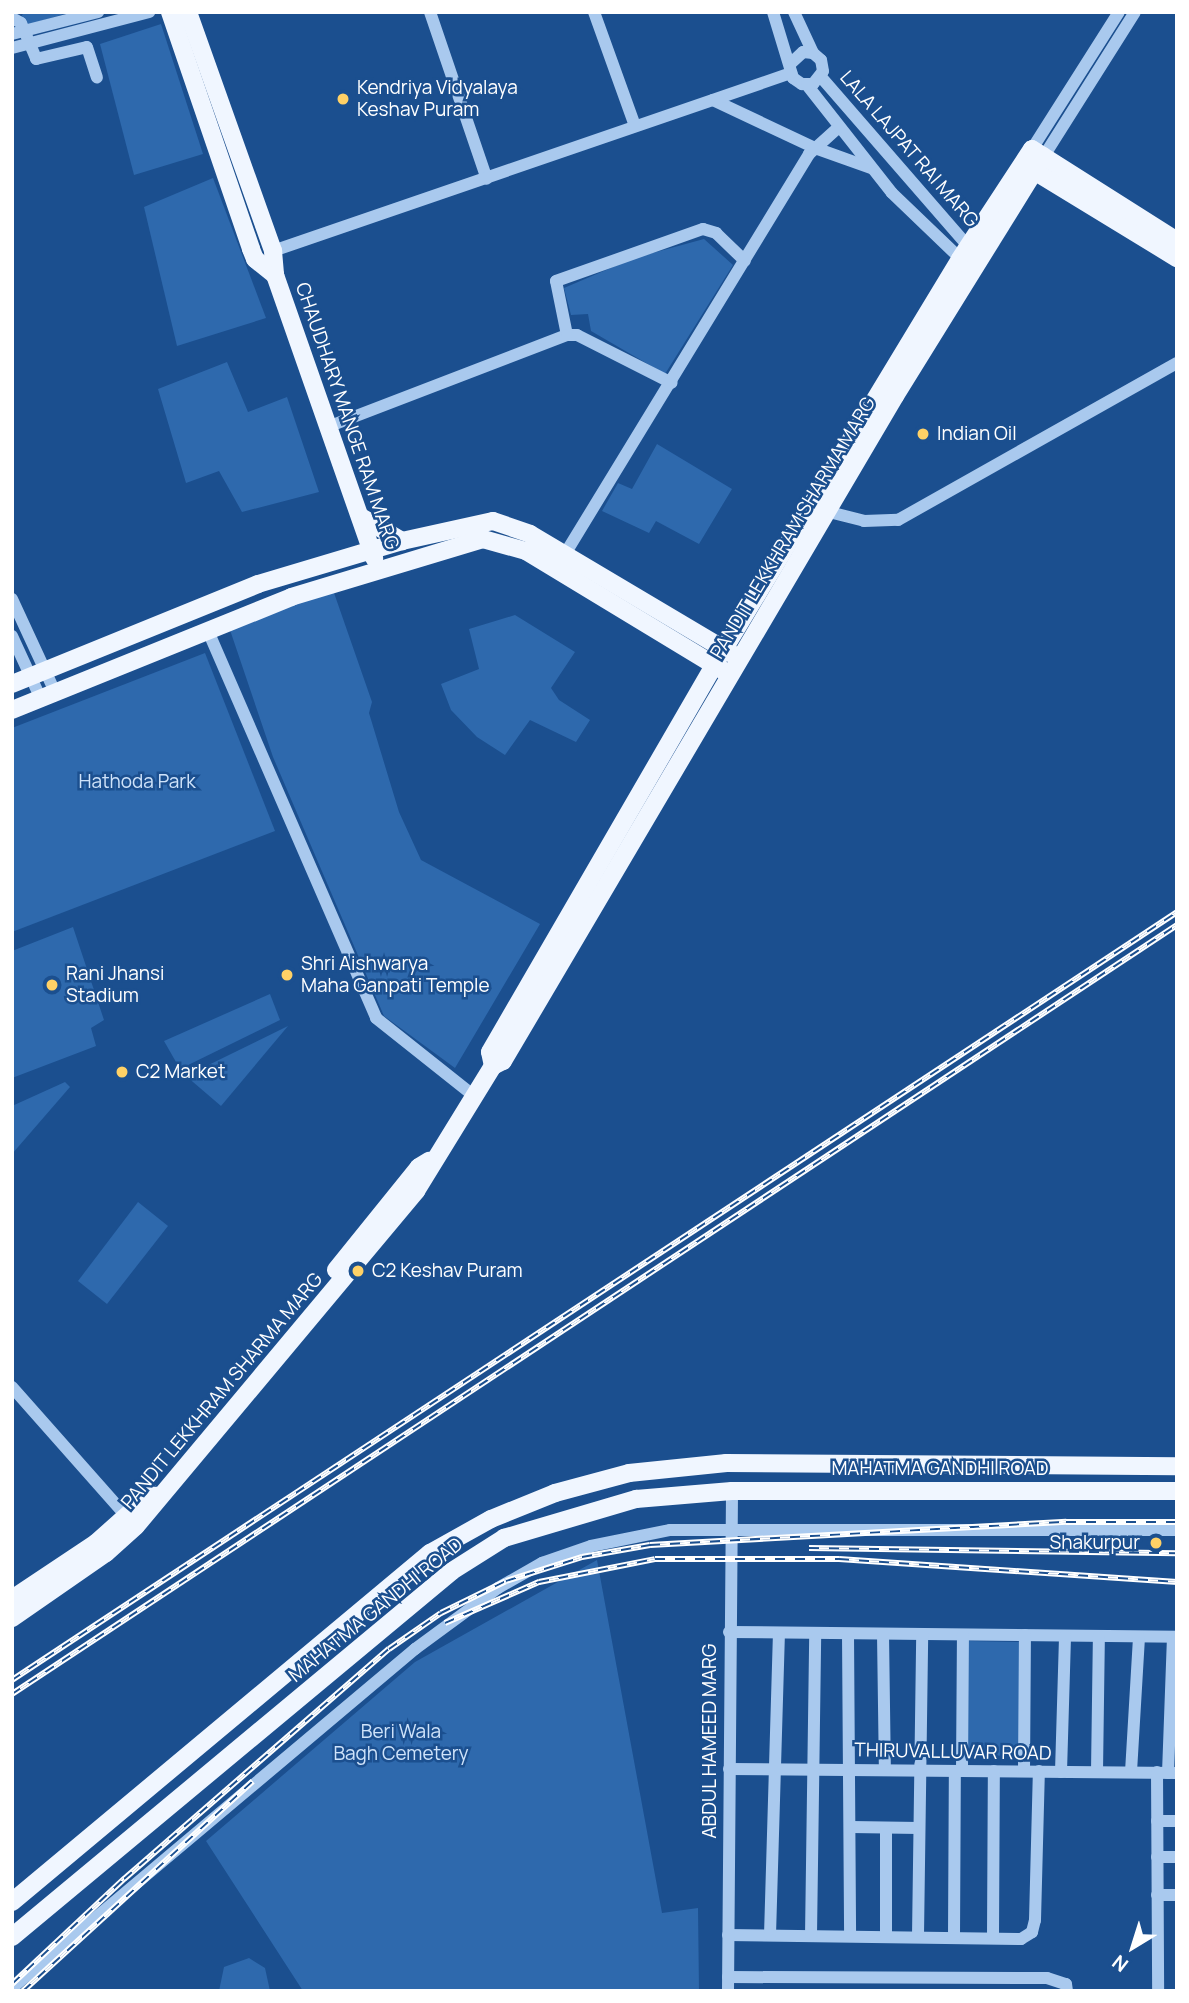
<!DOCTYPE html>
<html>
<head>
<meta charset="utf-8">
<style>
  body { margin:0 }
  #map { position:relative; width:1189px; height:2003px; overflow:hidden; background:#1b4f8f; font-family:Manrope,sans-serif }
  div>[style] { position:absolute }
  .green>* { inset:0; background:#2e69ad }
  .minor>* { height:12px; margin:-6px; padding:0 6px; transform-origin:6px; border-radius:6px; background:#a9c9ee }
  .major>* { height:18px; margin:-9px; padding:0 9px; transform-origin:9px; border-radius:9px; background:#f0f6ff }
  .rail>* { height:6px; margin-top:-3px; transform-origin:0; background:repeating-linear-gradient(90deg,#1b4f8f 0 10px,#fff 0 20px); box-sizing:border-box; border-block:2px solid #fff }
  .dots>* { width:19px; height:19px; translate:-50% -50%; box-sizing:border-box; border:4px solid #1b4f8f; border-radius:50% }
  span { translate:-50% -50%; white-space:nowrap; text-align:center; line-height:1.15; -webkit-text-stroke:5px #1b4f8f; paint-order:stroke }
  .poi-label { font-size:19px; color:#fff }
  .left { translate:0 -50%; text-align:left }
  .right { translate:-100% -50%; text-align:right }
  .street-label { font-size:19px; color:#fff }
  .park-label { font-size:19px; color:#cfe3fa }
  .frame { position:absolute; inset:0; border:14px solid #fff; pointer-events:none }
  .north { position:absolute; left:1098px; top:1912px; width:70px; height:70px; -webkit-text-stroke:5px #1b4f8f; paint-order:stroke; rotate:218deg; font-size:19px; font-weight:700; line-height:28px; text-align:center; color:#fff }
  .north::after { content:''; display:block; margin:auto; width:24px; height:32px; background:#fff; clip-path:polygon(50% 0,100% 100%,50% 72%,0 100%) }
</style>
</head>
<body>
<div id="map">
  <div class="green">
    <i style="clip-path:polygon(24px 12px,71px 12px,14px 29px)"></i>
    <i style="clip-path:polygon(161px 24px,203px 154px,134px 175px,100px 44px)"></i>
    <i style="clip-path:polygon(213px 178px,266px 318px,177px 346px,144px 207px)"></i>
    <i style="clip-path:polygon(704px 239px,733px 265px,665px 374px,591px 331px,588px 314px,571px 315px,564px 288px,634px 258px)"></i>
    <i style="clip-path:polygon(227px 362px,248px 412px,287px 397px,319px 492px,242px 512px,219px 471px,186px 483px,158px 389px)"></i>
    <i style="clip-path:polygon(657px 444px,732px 489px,699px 544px,656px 521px,649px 533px,602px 511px,618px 483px,632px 489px)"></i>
    <i style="clip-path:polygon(333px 590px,372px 702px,369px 713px,399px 812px,421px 860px,540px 924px,455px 1068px,384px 1016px,273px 757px,230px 630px)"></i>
    <i style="clip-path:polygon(515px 615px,575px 652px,551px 688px,559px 700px,590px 720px,576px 742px,530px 720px,505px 755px,477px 737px,451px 710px,441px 684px,479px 669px,469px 629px)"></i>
    <i style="clip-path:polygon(205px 653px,275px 831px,12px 932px,12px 728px)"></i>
    <i style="clip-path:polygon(73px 927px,104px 1020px,91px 1028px,96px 1046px,12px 1078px,12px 951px)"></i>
    <i style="clip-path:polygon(270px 994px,280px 1020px,180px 1069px,164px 1041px)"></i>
    <i style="clip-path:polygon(288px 1026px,221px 1106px,186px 1076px)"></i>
    <i style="clip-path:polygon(65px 1082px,70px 1087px,12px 1154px,12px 1106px)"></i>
    <i style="clip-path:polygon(138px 1202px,168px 1226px,107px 1304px,78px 1281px)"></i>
    <i style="clip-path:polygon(597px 1560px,662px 1913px,698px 1908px,699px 1991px,303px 1991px,206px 1841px,415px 1662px)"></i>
    <i style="clip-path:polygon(968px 1641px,1022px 1642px,1021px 1756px,967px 1755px)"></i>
    <i style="clip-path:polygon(249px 1958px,265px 1968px,270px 1991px,219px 1991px,224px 1967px)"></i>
  </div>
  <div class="minor">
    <i style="left:430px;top:12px;width:176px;rotate:71.2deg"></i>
    <i style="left:594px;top:12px;width:121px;rotate:70.2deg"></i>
    <i style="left:773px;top:12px;width:69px;rotate:73.1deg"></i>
    <i style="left:793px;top:78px;width:11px;rotate:34deg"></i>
    <i style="left:802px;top:84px;width:11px"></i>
    <i style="left:813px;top:84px;width:16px;rotate:-52deg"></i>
    <i style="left:823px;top:71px;width:11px;rotate:-100deg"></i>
    <i style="left:821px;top:60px;width:11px;rotate:-139deg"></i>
    <i style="left:813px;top:53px;width:10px;rotate:-174deg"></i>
    <i style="left:803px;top:52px;width:16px;rotate:137deg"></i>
    <i style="left:794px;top:12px;width:45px;rotate:65.1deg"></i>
    <i style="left:12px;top:18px;width:10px;rotate:29deg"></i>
    <i style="left:21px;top:23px;width:39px;rotate:67deg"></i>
    <i style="left:36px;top:59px;width:52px;rotate:-13.2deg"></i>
    <i style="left:87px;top:47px;width:32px;rotate:72deg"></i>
    <i style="left:12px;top:34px;width:89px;rotate:-14.3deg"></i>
    <i style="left:12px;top:48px;width:142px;rotate:-14.7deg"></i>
    <i style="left:821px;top:77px;width:230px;rotate:49deg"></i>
    <i style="left:807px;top:85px;width:137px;rotate:51.8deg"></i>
    <i style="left:892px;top:193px;width:100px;rotate:43.8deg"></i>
    <i style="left:713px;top:100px;width:113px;rotate:25.2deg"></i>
    <i style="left:815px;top:148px;width:59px;rotate:19.7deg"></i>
    <i style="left:1032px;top:149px;width:162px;rotate:-57.6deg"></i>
    <i style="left:1044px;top:156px;width:170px;rotate:-57.7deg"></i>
    <i style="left:273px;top:251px;width:548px;rotate:-18.96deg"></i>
    <i style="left:567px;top:335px;width:55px;rotate:-101.5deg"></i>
    <i style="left:556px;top:281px;width:156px;rotate:-19.5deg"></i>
    <i style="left:703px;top:229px;width:14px;rotate:17deg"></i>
    <i style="left:716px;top:233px;width:40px;rotate:44deg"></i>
    <i style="left:330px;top:426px;width:254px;rotate:-21deg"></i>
    <i style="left:567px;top:335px;width:10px"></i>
    <i style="left:577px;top:335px;width:106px;rotate:26.8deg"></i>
    <i style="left:829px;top:512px;width:36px;rotate:14deg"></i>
    <i style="left:864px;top:521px;width:34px;rotate:-2deg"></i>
    <i style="left:898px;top:520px;width:320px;rotate:-29.4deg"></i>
    <i style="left:565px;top:554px;width:469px;rotate:-58.6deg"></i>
    <i style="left:809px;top:154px;width:38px;rotate:-42deg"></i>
    <i style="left:12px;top:599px;width:102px;rotate:65.2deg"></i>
    <i style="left:208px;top:631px;width:422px;rotate:66.5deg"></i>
    <i style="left:376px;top:1018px;width:125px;rotate:38.5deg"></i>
    <i style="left:12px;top:636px;width:69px;rotate:65.3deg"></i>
    <i style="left:12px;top:1387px;width:174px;rotate:48.5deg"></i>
    <i style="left:729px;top:1632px;width:448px;rotate:0.6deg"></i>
    <i style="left:848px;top:1634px;width:302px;rotate:89.6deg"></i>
    <i style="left:883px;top:1634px;width:136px;rotate:89.2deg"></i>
    <i style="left:729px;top:1769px;width:448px;rotate:0.5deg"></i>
    <i style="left:962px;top:1771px;width:136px;rotate:-89.6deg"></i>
    <i style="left:1024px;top:1771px;width:136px;rotate:-89.6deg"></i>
    <i style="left:1061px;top:1772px;width:136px;rotate:-88.3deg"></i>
    <i style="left:1097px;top:1772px;width:136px;rotate:-89.2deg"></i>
    <i style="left:1131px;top:1772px;width:135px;rotate:-86.6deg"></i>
    <i style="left:1157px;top:1772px;width:219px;rotate:89.7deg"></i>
    <i style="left:1168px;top:1773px;width:136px;rotate:-87.9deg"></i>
    <i style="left:1157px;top:1821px;width:20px"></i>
    <i style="left:851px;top:1827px;width:68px;rotate:0.8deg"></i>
    <i style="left:1157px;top:1857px;width:20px"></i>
    <i style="left:1157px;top:1895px;width:20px"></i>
    <i style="left:728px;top:1935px;width:293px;rotate:0.8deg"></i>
    <i style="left:1021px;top:1939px;width:13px;rotate:-32deg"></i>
    <i style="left:1032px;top:1932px;width:12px;rotate:-76deg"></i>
    <i style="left:1035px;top:1920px;width:149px;rotate:-88.5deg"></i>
    <i style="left:770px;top:1935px;width:302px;rotate:-88.3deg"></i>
    <i style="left:811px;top:1936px;width:303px;rotate:-89.2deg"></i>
    <i style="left:886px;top:1936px;width:108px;rotate:-90deg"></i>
    <i style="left:918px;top:1936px;width:302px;rotate:-89.2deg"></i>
    <i style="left:954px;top:1936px;width:165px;rotate:-89.7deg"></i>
    <i style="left:993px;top:1936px;width:165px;rotate:-89.7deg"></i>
    <i style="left:728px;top:1977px;width:319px;rotate:0.2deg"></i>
    <i style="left:1047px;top:1978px;width:20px;rotate:18deg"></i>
    <i style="left:1066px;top:1984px;width:7px;rotate:82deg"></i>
    <i style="left:12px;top:1988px;width:527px;rotate:-40.07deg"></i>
    <i style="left:415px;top:1649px;width:103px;rotate:-36.3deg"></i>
    <i style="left:498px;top:1588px;width:51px;rotate:-29.6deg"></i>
    <i style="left:542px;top:1563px;width:52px;rotate:-19.1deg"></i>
    <i style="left:591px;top:1546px;width:81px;rotate:-11.4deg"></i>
    <i style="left:670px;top:1530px;width:507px"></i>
    <i style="left:728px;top:1991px;width:500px;rotate:-89.54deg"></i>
  </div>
  <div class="major">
    <i style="left:170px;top:12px;width:250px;rotate:71.1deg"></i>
    <i style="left:251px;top:249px;width:11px;rotate:68deg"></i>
    <i style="left:255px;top:259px;width:26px;rotate:39deg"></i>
    <i style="left:188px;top:12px;width:254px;rotate:70.4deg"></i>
    <i style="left:273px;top:251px;width:24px;rotate:85deg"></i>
    <i style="left:275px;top:275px;width:300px;rotate:70.7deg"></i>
    <i style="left:1026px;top:166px;width:177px;rotate:31.4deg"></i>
    <i style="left:361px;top:517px;width:48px;rotate:30.3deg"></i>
    <i style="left:12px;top:684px;width:266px;rotate:-22.1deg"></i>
    <i style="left:258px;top:584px;width:150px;rotate:-16.6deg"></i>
    <i style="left:402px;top:541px;width:93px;rotate:-12.4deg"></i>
    <i style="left:493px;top:521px;width:39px;rotate:19deg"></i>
    <i style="left:530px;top:534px;width:235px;rotate:30.7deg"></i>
    <i style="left:12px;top:710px;width:301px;rotate:-22deg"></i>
    <i style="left:291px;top:597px;width:201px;rotate:-16.8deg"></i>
    <i style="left:483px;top:539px;width:45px;rotate:15.6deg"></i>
    <i style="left:526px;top:551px;width:232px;rotate:31.2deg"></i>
    <i style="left:493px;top:1066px;width:14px;rotate:-102deg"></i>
    <i style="left:490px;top:1052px;width:466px;rotate:-59.9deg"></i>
    <i style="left:724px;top:649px;width:456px;rotate:-58.8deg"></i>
    <i style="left:960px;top:259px;width:131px;rotate:-56.8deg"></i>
    <i style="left:1032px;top:149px;width:172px;rotate:32.4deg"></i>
    <i style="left:336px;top:1270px;width:132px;rotate:-51.1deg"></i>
    <i style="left:419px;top:1167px;width:12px;rotate:-31deg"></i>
    <i style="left:12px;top:1599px;width:101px;rotate:-33.7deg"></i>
    <i style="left:96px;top:1543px;width:74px;rotate:-41.7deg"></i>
    <i style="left:12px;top:1618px;width:114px;rotate:-34.7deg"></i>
    <i style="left:106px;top:1553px;width:40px;rotate:-42deg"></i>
    <i style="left:136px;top:1526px;width:437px;rotate:-50.1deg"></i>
    <i style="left:416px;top:1191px;width:147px;rotate:-58.4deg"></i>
    <i style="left:493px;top:1066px;width:11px;rotate:-27deg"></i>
    <i style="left:503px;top:1061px;width:772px;rotate:-59.48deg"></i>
    <i style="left:895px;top:396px;width:282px;rotate:-58.2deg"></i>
    <i style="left:12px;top:1902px;width:545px;rotate:-39.86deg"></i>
    <i style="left:430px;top:1553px;width:70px;rotate:-29.1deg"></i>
    <i style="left:491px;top:1519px;width:69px;rotate:-22.1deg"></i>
    <i style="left:555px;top:1493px;width:77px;rotate:-15.1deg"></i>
    <i style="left:629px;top:1473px;width:98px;rotate:-5.9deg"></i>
    <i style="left:726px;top:1463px;width:451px;rotate:0.4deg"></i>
    <i style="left:12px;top:1937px;width:572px;rotate:-39.75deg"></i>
    <i style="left:452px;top:1571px;width:62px;rotate:-32.4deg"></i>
    <i style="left:504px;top:1538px;width:138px;rotate:-16.5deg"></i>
    <i style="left:636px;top:1499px;width:96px;rotate:-4.8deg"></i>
    <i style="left:732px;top:1491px;width:445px"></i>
  </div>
  <div class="rail">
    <i style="left:809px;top:1548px;width:368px;rotate:0.8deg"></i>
    <i style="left:445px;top:1623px;width:103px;rotate:-23.6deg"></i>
    <i style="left:539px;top:1582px;width:118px;rotate:-11.2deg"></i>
    <i style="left:655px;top:1559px;width:184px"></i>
    <i style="left:839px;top:1559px;width:339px;rotate:3.9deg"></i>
    <i style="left:12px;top:1680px;width:1395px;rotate:-33.39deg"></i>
    <i style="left:12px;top:1694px;width:1396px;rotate:-33.43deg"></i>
    <i style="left:12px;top:1984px;width:154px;rotate:-43.2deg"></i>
    <i style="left:124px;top:1879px;width:351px;rotate:-41deg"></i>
    <i style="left:389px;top:1649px;width:63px;rotate:-34.7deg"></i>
    <i style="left:441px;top:1613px;width:72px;rotate:-26.2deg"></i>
    <i style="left:506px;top:1581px;width:80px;rotate:-17.5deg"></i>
    <i style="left:582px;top:1557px;width:69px;rotate:-10deg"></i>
    <i style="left:650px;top:1545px;width:417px;rotate:-3.2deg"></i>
    <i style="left:1066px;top:1522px;width:111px"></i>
    <i style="left:23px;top:1991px;width:311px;rotate:-42.4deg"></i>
  </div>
  <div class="dots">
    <i style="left:343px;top:99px;background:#ffd166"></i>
    <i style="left:923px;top:434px;background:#ffd166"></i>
    <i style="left:287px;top:975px;background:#ffd166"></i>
    <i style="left:52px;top:985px;background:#ffd166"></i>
    <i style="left:122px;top:1072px;background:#ffd166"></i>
    <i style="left:358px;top:1271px;background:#ffd166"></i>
    <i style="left:1156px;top:1543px;background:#ffd166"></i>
  </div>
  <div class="poi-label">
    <span class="left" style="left:357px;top:99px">Kendriya Vidyalaya<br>Keshav Puram</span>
    <span class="left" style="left:937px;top:434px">Indian Oil</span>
    <span class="left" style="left:301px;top:975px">Shri Aishwarya<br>Maha Ganpati Temple</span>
    <span class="left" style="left:66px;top:985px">Rani Jhansi<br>Stadium</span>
    <span class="left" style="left:136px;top:1072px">C2 Market</span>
    <span class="left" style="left:372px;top:1271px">C2 Keshav Puram</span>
    <span class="right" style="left:1140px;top:1543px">Shakurpur</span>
  </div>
  <div class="street-label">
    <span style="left:909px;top:149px;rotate:49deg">LALA LAJPAT RAI MARG</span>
    <span style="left:347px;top:416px;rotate:71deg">CHAUDHARY MANGE RAM MARG</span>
    <span style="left:793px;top:528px;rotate:-59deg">PANDIT LEKKHRAM SHARMA MARG</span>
    <span style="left:222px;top:1391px;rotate:-50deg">PANDIT LEKKHRAM SHARMA MARG</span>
    <span style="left:940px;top:1469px">MAHATMA GANDHI ROAD</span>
    <span style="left:376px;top:1610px;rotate:-39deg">MAHATMA GANDHI ROAD</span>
    <span style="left:710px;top:1741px;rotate:-90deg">ABDUL HAMEED MARG</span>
    <span style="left:953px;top:1752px;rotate:1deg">THIRUVALLUVAR ROAD</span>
  </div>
  <div class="park-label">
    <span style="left:137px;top:782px">Hathoda Park</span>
    <span style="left:401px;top:1743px">Beri Wala<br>Bagh Cemetery</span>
  </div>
  <div class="frame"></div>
  <div class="north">N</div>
</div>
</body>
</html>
